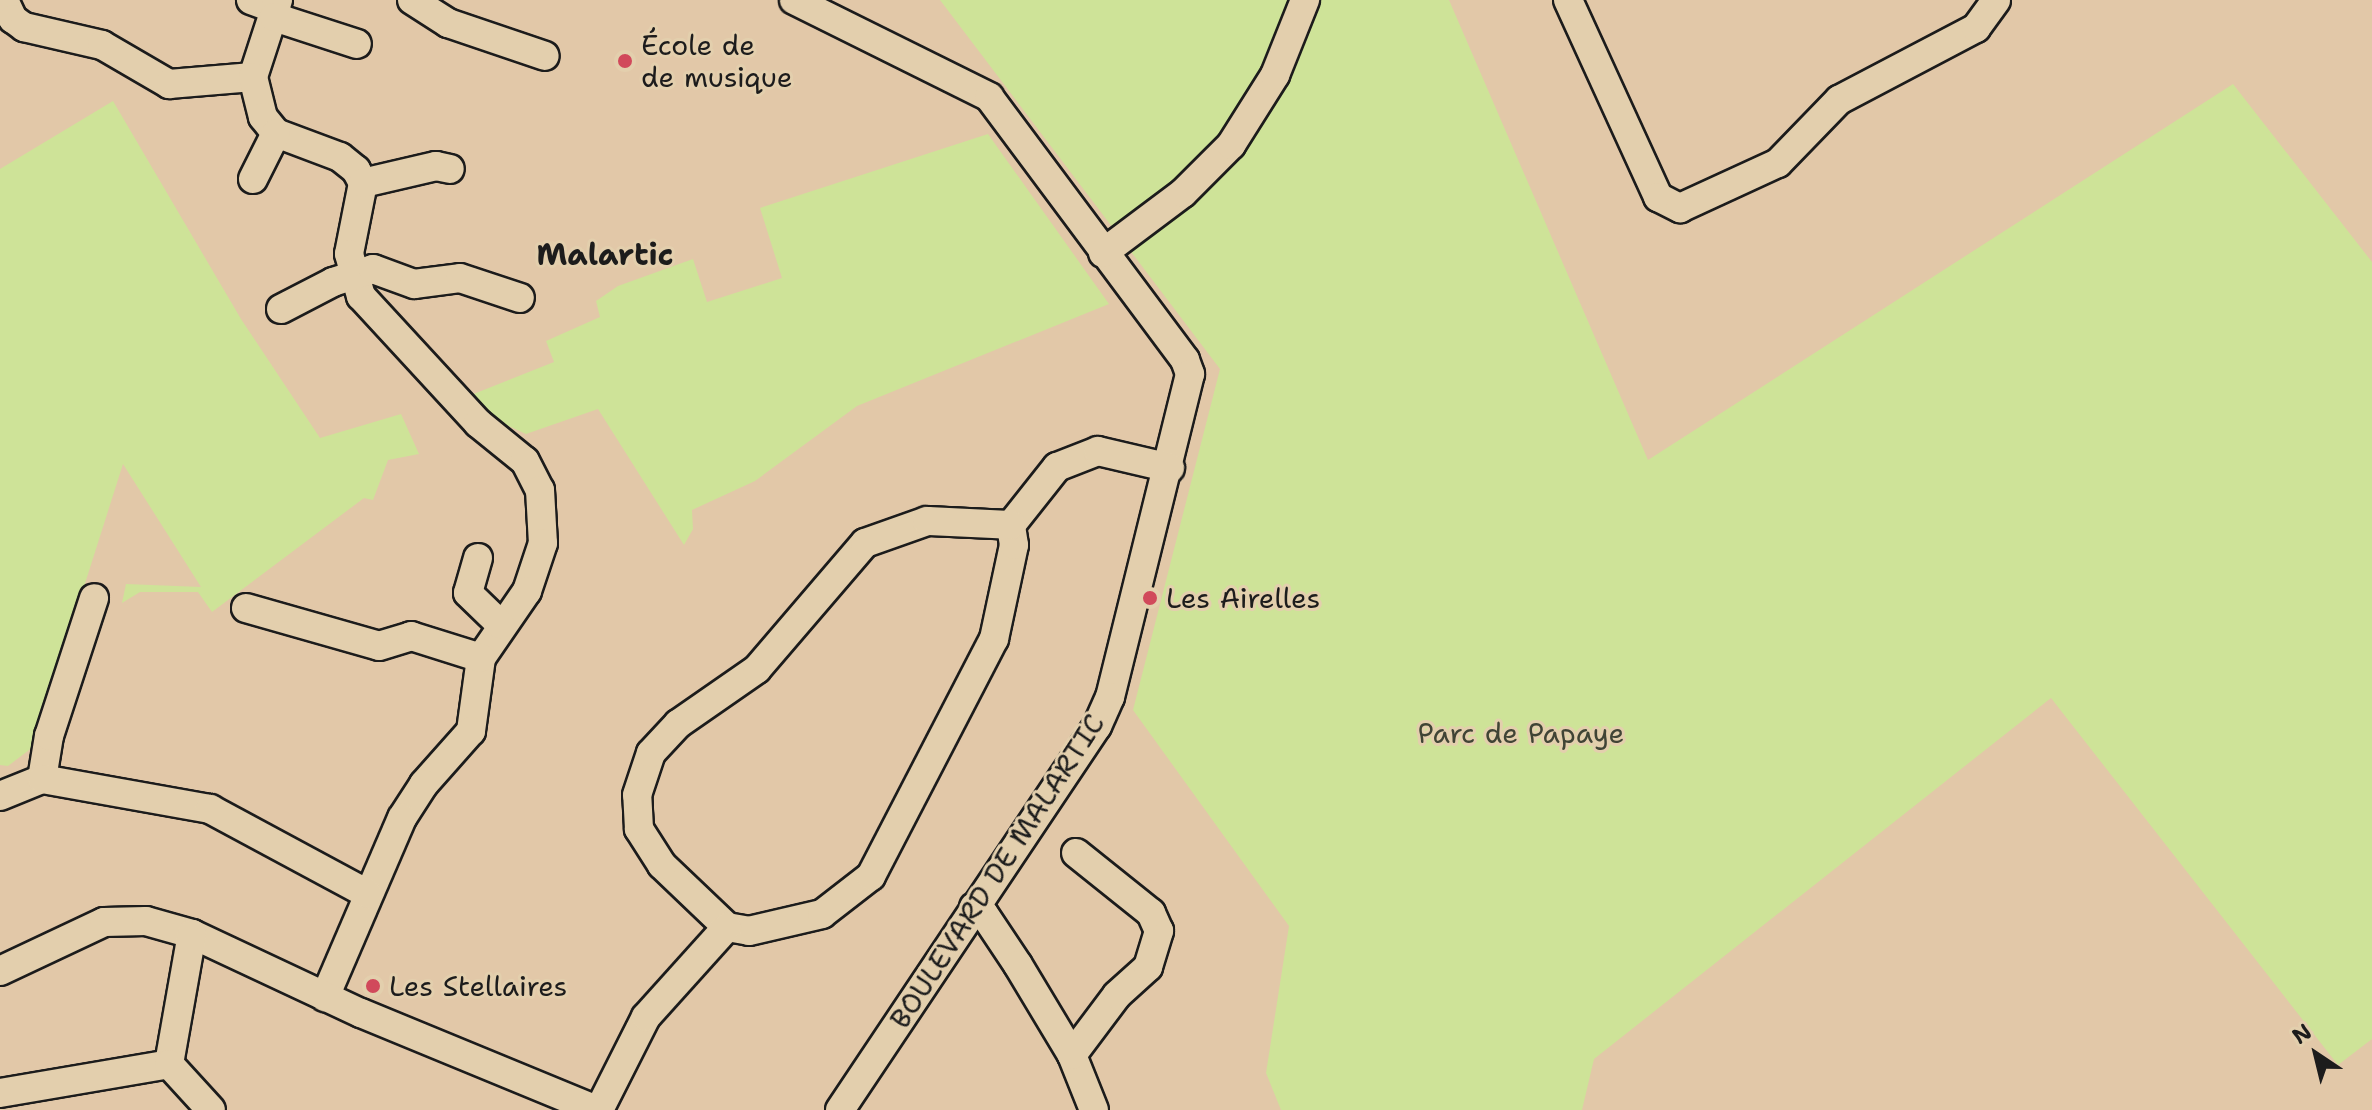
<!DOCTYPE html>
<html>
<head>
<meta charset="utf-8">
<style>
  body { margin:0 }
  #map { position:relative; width:2372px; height:1110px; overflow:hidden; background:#e2c8a8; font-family:"Shantell Sans",sans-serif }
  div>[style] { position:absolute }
  .green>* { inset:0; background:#cee398 }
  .roads { filter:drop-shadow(2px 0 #1c1c1c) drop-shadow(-2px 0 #1c1c1c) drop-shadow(0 2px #1c1c1c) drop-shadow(0 -2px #1c1c1c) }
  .minor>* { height:28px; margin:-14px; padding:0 14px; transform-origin:14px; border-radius:14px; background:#e3cfad }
  .dots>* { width:22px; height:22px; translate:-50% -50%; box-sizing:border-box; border:4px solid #e3cfad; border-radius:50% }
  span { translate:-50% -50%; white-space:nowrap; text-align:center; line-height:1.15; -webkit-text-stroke:6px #e3cfad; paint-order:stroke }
  .poi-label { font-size:28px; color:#1c1c1c }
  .left { translate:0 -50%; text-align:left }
  .park-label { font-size:28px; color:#404435 }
  .street-label { font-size:28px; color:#1c1c1c }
  .neighbourhood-label { font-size:30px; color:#1c1c1c; font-weight:700 }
  .north { position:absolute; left:2276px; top:1014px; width:80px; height:80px; -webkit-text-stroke:6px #e3cfad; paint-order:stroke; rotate:325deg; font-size:22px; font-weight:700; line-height:32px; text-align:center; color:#1c1c1c }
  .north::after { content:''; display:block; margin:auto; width:28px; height:36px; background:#1c1c1c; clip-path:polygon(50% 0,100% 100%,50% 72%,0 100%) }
</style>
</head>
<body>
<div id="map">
  <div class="green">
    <i style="clip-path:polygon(940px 0,1449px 0,1648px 460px,2233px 84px,2372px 262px,2372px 1039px,2338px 1065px,2051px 698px,1594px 1059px,1582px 1110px,1281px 1110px,1266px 1073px,1289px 926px,1133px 710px,1220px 369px)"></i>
    <i style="clip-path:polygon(113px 101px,241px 319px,320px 438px,401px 414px,419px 454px,388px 460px,373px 500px,364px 498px,212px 612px,198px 592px,140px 592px,122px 603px,126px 584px,201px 587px,123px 464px,33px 747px,8px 766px,0 765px,0 169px)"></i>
    <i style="clip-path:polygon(988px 134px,1109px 304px,857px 406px,755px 481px,692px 510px,693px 529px,684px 545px,598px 409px,526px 434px,491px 418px,471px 395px,554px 362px,546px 341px,600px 317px,596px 301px,618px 286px,693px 259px,707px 302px,782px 278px,760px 208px)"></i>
  </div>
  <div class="roads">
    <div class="minor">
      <i style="left:4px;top:0;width:21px;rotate:65deg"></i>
      <i style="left:13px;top:19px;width:14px;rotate:36deg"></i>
      <i style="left:24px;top:27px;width:80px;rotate:13deg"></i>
      <i style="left:102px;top:45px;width:78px;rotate:30.2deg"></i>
      <i style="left:169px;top:84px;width:84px;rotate:-4.8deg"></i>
      <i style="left:251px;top:0;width:27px;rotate:20deg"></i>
      <i style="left:278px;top:0;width:81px;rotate:108deg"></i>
      <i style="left:253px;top:77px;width:41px;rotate:76deg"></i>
      <i style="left:263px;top:117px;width:21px;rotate:51deg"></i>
      <i style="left:276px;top:133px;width:68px;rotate:20.6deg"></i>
      <i style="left:340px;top:157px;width:21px;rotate:39deg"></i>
      <i style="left:356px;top:170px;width:15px;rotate:62deg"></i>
      <i style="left:363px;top:183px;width:72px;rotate:101.2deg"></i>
      <i style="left:349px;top:254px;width:44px;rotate:74.1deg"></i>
      <i style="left:361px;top:296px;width:173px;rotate:47.3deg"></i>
      <i style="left:478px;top:423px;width:60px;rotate:39deg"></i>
      <i style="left:525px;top:461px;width:33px;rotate:63deg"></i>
      <i style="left:540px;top:490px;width:53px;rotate:86.8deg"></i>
      <i style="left:543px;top:543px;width:51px;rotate:108.4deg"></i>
      <i style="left:527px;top:591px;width:81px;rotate:124.5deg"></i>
      <i style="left:481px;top:658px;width:74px;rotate:97.8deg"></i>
      <i style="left:471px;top:731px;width:71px;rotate:131.6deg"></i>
      <i style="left:424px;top:784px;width:40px;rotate:122.9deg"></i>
      <i style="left:402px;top:818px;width:195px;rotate:113.3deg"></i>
      <i style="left:412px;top:0;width:43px;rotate:32.6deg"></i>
      <i style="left:448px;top:23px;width:102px;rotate:18.8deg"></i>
      <i style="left:794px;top:0;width:218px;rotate:26.4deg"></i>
      <i style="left:989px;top:97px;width:328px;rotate:53.3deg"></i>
      <i style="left:1185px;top:360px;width:15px;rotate:70deg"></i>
      <i style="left:1190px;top:374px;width:333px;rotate:103.9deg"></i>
      <i style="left:1110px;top:697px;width:32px;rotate:114deg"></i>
      <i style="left:1097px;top:726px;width:462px;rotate:123.8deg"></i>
      <i style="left:1568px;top:0;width:217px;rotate:65.4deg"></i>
      <i style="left:1658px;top:197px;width:25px;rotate:27deg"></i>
      <i style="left:1680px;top:208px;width:108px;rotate:-24.7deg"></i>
      <i style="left:1778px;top:163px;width:88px;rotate:-45.9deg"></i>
      <i style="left:1839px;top:100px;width:155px;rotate:-27.7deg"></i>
      <i style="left:1976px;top:28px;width:34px;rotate:-54deg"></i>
      <i style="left:274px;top:17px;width:87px;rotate:18deg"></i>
      <i style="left:253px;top:179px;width:51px;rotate:-63.4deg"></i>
      <i style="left:363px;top:183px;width:75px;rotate:-13.1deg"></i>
      <i style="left:436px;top:166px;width:14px;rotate:12deg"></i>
      <i style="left:1103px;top:253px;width:100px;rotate:-36.9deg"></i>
      <i style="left:1183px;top:193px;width:68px;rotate:-45deg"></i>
      <i style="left:1231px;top:145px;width:83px;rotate:-57.8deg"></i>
      <i style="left:1275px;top:75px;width:81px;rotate:-68.2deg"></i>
      <i style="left:281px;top:309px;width:59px;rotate:-27.4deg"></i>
      <i style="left:333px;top:282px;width:42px;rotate:-18deg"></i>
      <i style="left:373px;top:269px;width:44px;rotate:20.1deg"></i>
      <i style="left:414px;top:284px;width:46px;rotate:-7.4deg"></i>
      <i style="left:460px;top:278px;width:63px;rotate:18.4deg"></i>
      <i style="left:478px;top:558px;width:36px;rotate:106deg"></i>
      <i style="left:468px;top:593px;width:45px;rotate:44.1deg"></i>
      <i style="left:246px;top:608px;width:138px;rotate:15.9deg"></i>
      <i style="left:379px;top:646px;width:34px;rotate:-17deg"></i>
      <i style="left:411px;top:636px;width:73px;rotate:17.4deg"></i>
      <i style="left:42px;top:779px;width:44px;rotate:-80.8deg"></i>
      <i style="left:49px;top:736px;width:145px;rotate:-71.9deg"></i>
      <i style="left:0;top:796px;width:45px;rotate:-22deg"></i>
      <i style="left:42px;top:779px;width:171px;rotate:10.1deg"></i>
      <i style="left:210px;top:809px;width:179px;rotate:28.3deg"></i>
      <i style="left:974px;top:907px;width:12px;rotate:35deg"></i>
      <i style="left:984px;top:914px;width:61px;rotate:56.3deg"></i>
      <i style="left:1018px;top:965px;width:105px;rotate:59deg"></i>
      <i style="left:1072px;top:1055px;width:59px;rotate:68.2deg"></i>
      <i style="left:727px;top:927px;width:22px;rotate:10deg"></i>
      <i style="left:749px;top:931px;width:75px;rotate:-13.1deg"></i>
      <i style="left:822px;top:914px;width:62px;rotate:-37.8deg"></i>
      <i style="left:871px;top:876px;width:267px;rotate:-62.6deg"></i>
      <i style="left:994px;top:639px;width:96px;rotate:-78deg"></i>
      <i style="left:1014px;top:545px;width:20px;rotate:-99deg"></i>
      <i style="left:1011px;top:525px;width:74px;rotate:-51.6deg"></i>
      <i style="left:1057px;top:467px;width:44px;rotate:-21.3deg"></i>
      <i style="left:1098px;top:451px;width:74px;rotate:13.3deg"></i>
      <i style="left:727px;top:927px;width:90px;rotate:-136.4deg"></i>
      <i style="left:662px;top:865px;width:43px;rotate:-122.6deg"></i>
      <i style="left:639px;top:829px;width:34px;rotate:-93deg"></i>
      <i style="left:637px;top:795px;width:44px;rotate:-71.6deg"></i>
      <i style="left:651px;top:753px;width:40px;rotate:-47deg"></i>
      <i style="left:678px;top:724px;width:96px;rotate:-34.8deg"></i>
      <i style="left:757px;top:669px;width:166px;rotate:-49.4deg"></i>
      <i style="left:865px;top:543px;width:66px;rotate:-19.5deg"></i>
      <i style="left:927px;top:521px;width:84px;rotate:2.7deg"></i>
      <i style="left:0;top:971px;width:115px;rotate:-25.2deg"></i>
      <i style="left:104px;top:922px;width:42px;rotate:-1.4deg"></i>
      <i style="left:146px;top:921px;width:48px;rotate:15.8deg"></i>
      <i style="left:192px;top:934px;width:187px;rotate:25.1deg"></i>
      <i style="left:361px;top:1013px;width:254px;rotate:22.4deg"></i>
      <i style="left:1072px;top:1055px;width:75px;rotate:-53.1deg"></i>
      <i style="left:1117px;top:995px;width:42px;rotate:-42.1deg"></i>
      <i style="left:1148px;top:967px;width:38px;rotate:-73deg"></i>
      <i style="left:1159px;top:931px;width:20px;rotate:-114deg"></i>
      <i style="left:1151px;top:913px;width:96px;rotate:-141.3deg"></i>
      <i style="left:169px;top:1064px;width:132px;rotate:-80deg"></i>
      <i style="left:0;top:1093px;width:171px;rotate:-9.7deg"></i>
      <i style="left:169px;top:1064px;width:62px;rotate:47.6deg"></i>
      <i style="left:599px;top:1110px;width:104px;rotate:-63.2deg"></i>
      <i style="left:646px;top:1017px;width:121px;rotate:-48deg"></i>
    </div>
  </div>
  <div class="dots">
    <i style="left:625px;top:61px;background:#d1495b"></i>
    <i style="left:1150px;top:598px;background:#d1495b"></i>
    <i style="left:373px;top:986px;background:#d1495b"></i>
  </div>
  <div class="poi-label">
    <span class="left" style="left:641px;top:61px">École de<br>de musique</span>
    <span class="left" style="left:1166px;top:598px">Les Airelles</span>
    <span class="left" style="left:389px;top:986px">Les Stellaires</span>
  </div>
  <div class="park-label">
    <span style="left:1521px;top:733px">Parc de Papaye</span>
  </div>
  <div class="street-label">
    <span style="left:997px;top:871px;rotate:-57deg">BOULEVARD DE MALARTIC</span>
  </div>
  <div class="neighbourhood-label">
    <span style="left:605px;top:255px">Malartic</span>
  </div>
  <div class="north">N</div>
</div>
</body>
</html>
